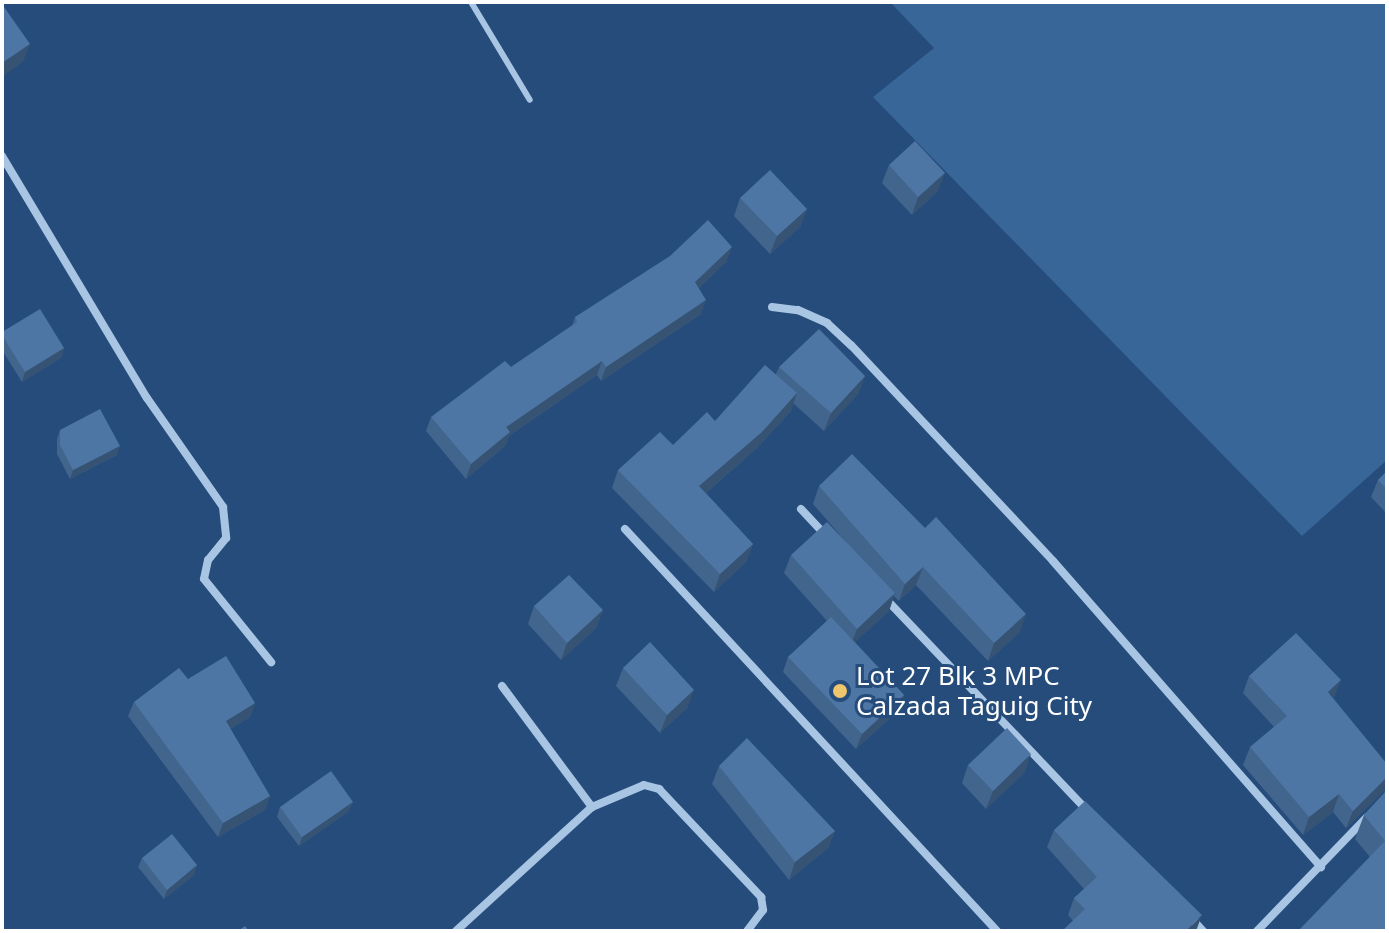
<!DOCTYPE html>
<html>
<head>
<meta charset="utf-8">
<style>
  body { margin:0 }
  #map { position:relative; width:1389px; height:933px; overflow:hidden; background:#254c7b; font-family:"Noto Sans",sans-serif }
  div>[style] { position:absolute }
  .green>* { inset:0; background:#396699 }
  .service>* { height:6px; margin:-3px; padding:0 3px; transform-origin:3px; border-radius:3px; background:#a9c5e4 }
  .minor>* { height:8px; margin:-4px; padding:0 4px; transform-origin:4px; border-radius:4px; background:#a9c5e4 }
  .wall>* { inset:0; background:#42658d }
  .shaded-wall>* { inset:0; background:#365373 }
  .building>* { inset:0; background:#4d76a4 }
  .dots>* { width:22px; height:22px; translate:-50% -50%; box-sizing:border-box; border:4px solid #254c7b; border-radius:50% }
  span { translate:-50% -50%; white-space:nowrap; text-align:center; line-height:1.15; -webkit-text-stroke:6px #254c7b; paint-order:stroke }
  .poi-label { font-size:26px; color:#fff }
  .left { translate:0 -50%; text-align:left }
  .frame { position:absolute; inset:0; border:4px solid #fff; pointer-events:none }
</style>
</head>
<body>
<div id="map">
  <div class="green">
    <i style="clip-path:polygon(890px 2px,1387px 2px,1387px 460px,1302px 536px,873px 97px,934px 48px)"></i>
  </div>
  <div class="service">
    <i style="left:471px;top:2px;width:114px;rotate:59deg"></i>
  </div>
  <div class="minor">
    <i style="left:2px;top:156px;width:282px;rotate:59.1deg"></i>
    <i style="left:147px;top:398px;width:133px;rotate:55.1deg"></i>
    <i style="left:223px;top:507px;width:31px;rotate:84deg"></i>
    <i style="left:226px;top:538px;width:28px;rotate:129deg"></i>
    <i style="left:208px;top:560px;width:19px;rotate:102deg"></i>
    <i style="left:204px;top:579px;width:107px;rotate:51.1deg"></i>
    <i style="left:772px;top:307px;width:26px;rotate:7deg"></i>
    <i style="left:798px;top:310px;width:32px;rotate:24deg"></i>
    <i style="left:827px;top:323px;width:33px;rotate:43deg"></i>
    <i style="left:851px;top:345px;width:296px;rotate:46.9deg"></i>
    <i style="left:1053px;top:561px;width:407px;rotate:48.8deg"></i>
    <i style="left:801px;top:509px;width:35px;rotate:47deg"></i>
    <i style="left:625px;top:529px;width:548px;rotate:47.22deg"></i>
    <i style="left:884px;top:597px;width:294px;rotate:46.4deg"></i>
    <i style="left:502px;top:686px;width:151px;rotate:53.4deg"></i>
    <i style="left:1191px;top:918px;width:18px;rotate:47deg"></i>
    <i style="left:456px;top:931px;width:184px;rotate:-42.4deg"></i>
    <i style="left:592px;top:807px;width:56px;rotate:-22.9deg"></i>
    <i style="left:644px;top:785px;width:16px;rotate:15deg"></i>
    <i style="left:659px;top:789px;width:149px;rotate:46.6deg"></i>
    <i style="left:761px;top:897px;width:13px;rotate:81deg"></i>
    <i style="left:763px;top:910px;width:26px;rotate:127deg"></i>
    <i style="left:1257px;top:931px;width:158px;rotate:-46deg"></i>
  </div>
  <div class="wall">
    <i style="clip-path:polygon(889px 165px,938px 191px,912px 215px,882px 183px)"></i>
    <i style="clip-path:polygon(740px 198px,807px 209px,800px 227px,770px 254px,734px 216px)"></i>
    <i style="clip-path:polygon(727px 261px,699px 288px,701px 314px,601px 381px,597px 375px,509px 436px,505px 446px,466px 479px,426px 431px,431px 417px,511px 367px,572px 326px,575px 317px)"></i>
    <i style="clip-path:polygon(2px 332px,64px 348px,61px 358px,22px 382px,2px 350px)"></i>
    <i style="clip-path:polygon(779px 367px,865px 376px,858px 394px,824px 431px,793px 403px,791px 411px,756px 449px,706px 493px,753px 544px,746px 562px,714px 592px,612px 488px,618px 470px,673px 445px,715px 421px,776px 374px)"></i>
    <i style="clip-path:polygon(60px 430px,117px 455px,70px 479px,57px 454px,57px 439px)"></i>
    <i style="clip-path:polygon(1387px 471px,1387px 514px,1371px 497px,1378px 480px)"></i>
    <i style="clip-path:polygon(819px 486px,925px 528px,1020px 632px,988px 661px,916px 585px,899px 601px,894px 596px,889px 611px,855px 642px,904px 695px,899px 710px,856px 749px,783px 672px,788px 657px,827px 621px,784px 573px,791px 555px,847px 543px,813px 504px)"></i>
    <i style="clip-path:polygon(534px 606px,603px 610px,596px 628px,561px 660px,528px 624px)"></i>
    <i style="clip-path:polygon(623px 668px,688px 707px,660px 733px,616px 686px)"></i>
    <i style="clip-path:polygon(1249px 676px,1334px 699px,1386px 789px,1346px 828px,1333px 812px,1303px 835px,1243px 765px,1250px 747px,1274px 727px,1243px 693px)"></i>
    <i style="clip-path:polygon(134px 702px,255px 703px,250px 717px,230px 729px,270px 796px,265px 810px,218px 837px,128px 716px)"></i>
    <i style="clip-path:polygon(968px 765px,1025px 772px,986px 809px,962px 783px)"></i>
    <i style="clip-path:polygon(719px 766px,835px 831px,828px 848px,789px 880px,712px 784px)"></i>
    <i style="clip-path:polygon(1387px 790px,1387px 931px,1370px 857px,1355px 839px,1364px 815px)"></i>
    <i style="clip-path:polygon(280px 807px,349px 811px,299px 846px,277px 817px)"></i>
    <i style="clip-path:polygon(1054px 830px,1202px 915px,1073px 921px,1068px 915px,1074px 898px,1084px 889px,1047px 847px)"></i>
    <i style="clip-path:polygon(142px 858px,197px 865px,194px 875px,164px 899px,138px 867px)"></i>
  </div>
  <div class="shaded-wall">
    <i style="clip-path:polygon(30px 44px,23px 62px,2px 77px,2px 63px)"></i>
    <i style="clip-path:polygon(945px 173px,938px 191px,912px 215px,918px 197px)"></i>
    <i style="clip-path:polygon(807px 209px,800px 227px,770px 254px,777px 236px)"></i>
    <i style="clip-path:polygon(732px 247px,727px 261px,690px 297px,695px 282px)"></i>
    <i style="clip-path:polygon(706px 300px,701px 314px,601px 381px,606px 367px)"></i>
    <i style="clip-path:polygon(64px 348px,61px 358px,22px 382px,25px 372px)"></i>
    <i style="clip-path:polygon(602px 361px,597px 375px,509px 436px,505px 446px,466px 479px,471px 464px,506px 427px)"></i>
    <i style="clip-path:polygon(865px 376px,858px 394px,824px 431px,831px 413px)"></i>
    <i style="clip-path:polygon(797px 393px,791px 411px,756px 449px,693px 504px,699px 486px)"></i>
    <i style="clip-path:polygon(120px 446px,117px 455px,70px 479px,73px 470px)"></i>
    <i style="clip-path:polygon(753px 544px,746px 562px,714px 592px,720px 574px)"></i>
    <i style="clip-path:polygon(923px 567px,916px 585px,899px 601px,905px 584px)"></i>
    <i style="clip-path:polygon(895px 593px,889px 611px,850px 647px,857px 629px)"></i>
    <i style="clip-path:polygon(603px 610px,596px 628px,561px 660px,567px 643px)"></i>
    <i style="clip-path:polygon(1026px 614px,1020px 632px,988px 661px,994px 643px)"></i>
    <i style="clip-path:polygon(1341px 680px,1334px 698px,1328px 692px)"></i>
    <i style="clip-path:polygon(694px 690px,688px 707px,660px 733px,667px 715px)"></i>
    <i style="clip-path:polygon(904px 695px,899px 710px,856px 749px,862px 734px)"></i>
    <i style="clip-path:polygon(255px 703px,250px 717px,221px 734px,226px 721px)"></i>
    <i style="clip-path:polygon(1031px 754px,1025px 772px,986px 809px,993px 791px)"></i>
    <i style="clip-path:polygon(1387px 777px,1386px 789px,1346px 828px,1353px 811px)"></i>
    <i style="clip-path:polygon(1339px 794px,1333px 812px,1303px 835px,1309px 817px)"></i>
    <i style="clip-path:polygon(270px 796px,265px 810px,218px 837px,223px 823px)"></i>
    <i style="clip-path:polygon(353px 802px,349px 811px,299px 846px,302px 837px)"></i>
    <i style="clip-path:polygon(835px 831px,828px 848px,789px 880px,795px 862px)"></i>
    <i style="clip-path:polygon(197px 865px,194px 875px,164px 899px,167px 890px)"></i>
    <i style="clip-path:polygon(1202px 915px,1196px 931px,1186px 931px)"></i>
  </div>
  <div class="building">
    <i style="clip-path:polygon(2px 4px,30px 44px,2px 63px)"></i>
    <i style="clip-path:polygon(915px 141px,945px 173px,918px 197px,889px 165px)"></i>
    <i style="clip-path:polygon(770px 170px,807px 209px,777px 236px,740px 198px)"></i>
    <i style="clip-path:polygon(708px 220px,732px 247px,695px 282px,706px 300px,606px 367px,602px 361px,506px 427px,510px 432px,471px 464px,431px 417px,505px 361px,511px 367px,577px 322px,575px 317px,670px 256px)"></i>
    <i style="clip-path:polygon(40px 309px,64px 348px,25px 372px,2px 335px,2px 332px)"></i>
    <i style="clip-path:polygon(819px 329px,865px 376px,831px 413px,779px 367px)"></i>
    <i style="clip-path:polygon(765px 365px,797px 393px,762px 432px,699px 486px,753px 544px,720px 574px,618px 470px,660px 432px,673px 445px,707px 412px,715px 421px)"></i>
    <i style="clip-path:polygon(100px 409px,120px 446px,73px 470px,60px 445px,60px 430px)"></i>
    <i style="clip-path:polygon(852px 454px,925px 528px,936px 517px,1026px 614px,994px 643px,923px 567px,905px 584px,819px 486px)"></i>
    <i style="clip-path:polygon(1387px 471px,1387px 489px,1378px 480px)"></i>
    <i style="clip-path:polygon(827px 522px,895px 593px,857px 629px,791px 555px)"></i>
    <i style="clip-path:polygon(569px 575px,603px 610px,567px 643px,534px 606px)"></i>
    <i style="clip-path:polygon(831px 617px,904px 695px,862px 734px,788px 657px)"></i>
    <i style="clip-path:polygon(1296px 633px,1341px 680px,1328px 692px,1387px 764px,1387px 777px,1353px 811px,1339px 794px,1309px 817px,1250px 747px,1287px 716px,1249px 676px)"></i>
    <i style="clip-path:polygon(650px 642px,694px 690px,667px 715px,623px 668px)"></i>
    <i style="clip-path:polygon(226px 656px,255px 703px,226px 721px,270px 796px,223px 823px,134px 702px,179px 668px,188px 679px)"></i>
    <i style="clip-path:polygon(1007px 728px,1031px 754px,993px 791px,968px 765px)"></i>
    <i style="clip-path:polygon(747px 738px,835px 831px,795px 862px,719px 766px)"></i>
    <i style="clip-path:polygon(331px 771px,353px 802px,302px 837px,280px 807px)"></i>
    <i style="clip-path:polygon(1387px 790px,1387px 931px,1298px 931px,1385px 841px,1364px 815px)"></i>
    <i style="clip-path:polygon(1085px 801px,1202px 915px,1186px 931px,1062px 931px,1085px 909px,1074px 898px,1097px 877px,1054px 830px)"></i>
    <i style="clip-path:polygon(172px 834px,197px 865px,167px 890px,142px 858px)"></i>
    <i style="clip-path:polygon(245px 926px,249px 931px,238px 931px)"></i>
  </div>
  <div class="dots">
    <i style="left:840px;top:691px;background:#eec66d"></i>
  </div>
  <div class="poi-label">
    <span class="left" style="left:856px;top:691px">Lot 27 Blk 3 MPC<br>Calzada Taguig City</span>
  </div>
  <div class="frame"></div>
</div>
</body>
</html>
